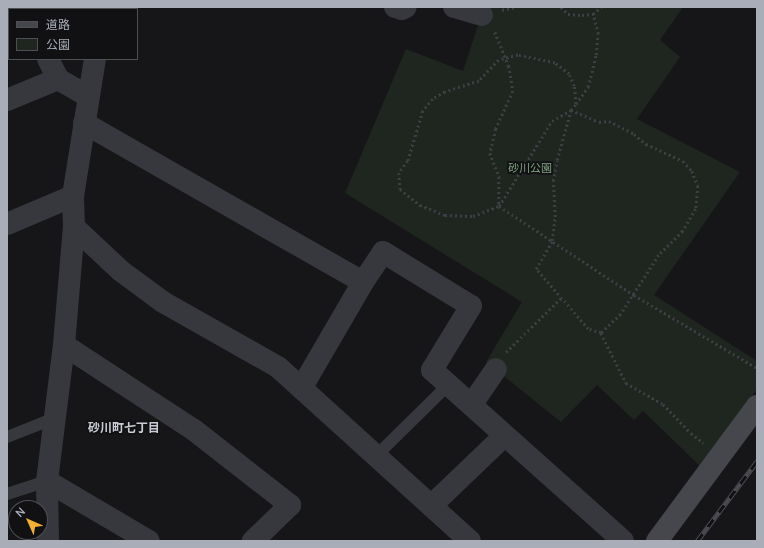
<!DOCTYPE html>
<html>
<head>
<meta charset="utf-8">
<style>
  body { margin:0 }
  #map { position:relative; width:764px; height:548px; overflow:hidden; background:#161618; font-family:Manrope,"Noto Sans JP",sans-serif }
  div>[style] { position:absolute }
  .green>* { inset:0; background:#1e261f }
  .path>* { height:2.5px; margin-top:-1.25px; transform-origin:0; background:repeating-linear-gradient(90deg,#3d3f44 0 2px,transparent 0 5px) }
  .lane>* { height:12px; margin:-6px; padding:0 6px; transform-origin:6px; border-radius:6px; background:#37383d }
  .street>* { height:22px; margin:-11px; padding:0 11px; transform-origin:11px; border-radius:11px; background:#37383d }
  .secondary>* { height:22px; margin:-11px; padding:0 11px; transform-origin:11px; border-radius:11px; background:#45474d }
  .rail>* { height:4.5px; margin-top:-2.25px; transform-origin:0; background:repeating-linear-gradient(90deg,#111113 0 9px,#4a4c52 0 18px); box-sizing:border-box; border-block:1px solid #4a4c52 }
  span { translate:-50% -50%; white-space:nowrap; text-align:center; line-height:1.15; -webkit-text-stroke:3.5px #111113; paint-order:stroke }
  .park-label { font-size:11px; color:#7fa381 }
  .neighbourhood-label { font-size:12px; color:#c9ccd4; font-weight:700 }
  .frame { position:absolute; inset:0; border:8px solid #a8adb8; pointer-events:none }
  .legend { position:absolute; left:8px; top:8px; width:130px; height:52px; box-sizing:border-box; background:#111113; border:1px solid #4d4f55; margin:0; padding:5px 7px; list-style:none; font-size:12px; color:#a8adb8 }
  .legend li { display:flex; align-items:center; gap:8px; height:20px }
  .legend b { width:20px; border:1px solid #4d4f55 }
  .north { position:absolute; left:8px; top:500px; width:40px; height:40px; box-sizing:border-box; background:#111113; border:1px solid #4d4f55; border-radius:50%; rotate:315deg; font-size:11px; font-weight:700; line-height:16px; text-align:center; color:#a8adb8 }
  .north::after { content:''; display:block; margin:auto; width:14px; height:18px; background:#f2b134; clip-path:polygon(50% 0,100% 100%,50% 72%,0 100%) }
</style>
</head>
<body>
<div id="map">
  <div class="green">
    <i style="clip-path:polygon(484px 7px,683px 7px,660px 40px,680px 57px,637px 119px,740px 172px,654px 295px,757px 361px,757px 389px,701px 467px,643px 411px,634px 420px,597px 385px,561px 422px,486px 362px,522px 302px,345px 193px,406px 49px,463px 71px)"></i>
  </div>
  <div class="path">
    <i style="left:561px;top:7px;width:10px;rotate:45deg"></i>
    <i style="left:568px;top:14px;width:14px;rotate:4deg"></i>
    <i style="left:582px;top:15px;width:11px;rotate:-5deg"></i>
    <i style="left:593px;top:14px;width:11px;rotate:-41deg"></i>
    <i style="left:502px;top:10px;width:13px;rotate:-13deg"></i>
    <i style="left:495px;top:32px;width:37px;rotate:68deg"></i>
    <i style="left:509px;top:66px;width:25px;rotate:81deg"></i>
    <i style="left:513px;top:91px;width:42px;rotate:114.1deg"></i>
    <i style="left:496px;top:129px;width:25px;rotate:104deg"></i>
    <i style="left:490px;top:153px;width:26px;rotate:69deg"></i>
    <i style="left:499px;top:177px;width:29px;rotate:90deg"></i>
    <i style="left:499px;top:206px;width:162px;rotate:33.4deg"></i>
    <i style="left:634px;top:295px;width:143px;rotate:30.7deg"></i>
    <i style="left:576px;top:104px;width:18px;rotate:-96deg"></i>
    <i style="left:574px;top:86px;width:13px;rotate:-113deg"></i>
    <i style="left:569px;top:74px;width:18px;rotate:-142deg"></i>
    <i style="left:555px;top:63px;width:38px;rotate:-168deg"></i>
    <i style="left:518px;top:55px;width:20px;rotate:165deg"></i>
    <i style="left:499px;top:60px;width:29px;rotate:134deg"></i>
    <i style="left:479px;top:81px;width:36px;rotate:162deg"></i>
    <i style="left:445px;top:92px;width:14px;rotate:150deg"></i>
    <i style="left:433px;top:99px;width:16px;rotate:130deg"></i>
    <i style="left:423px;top:111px;width:52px;rotate:106.7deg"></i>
    <i style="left:408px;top:161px;width:15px;rotate:127deg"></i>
    <i style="left:399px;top:173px;width:16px;rotate:86deg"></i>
    <i style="left:400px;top:189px;width:26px;rotate:39deg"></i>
    <i style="left:420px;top:205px;width:27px;rotate:22deg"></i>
    <i style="left:445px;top:215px;width:28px;rotate:2deg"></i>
    <i style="left:473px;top:216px;width:28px;rotate:-21deg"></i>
    <i style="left:499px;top:206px;width:100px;rotate:-58.1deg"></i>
    <i style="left:552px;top:121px;width:22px;rotate:-30deg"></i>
    <i style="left:571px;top:110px;width:30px;rotate:23deg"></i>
    <i style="left:599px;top:122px;width:10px;rotate:-6deg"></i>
    <i style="left:609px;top:121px;width:28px;rotate:27deg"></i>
    <i style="left:634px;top:134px;width:16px;rotate:40deg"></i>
    <i style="left:646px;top:144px;width:41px;rotate:24.7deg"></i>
    <i style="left:683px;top:161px;width:13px;rotate:48deg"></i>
    <i style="left:692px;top:171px;width:16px;rotate:68deg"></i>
    <i style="left:698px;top:186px;width:23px;rotate:95deg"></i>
    <i style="left:696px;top:209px;width:26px;rotate:121deg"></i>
    <i style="left:683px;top:231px;width:34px;rotate:135deg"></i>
    <i style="left:659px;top:255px;width:70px;rotate:122.8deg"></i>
    <i style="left:621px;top:314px;width:28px;rotate:136deg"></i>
    <i style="left:601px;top:333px;width:14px;rotate:-163deg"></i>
    <i style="left:588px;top:329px;width:79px;rotate:-130.9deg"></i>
    <i style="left:536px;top:269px;width:32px;rotate:-60deg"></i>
    <i style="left:552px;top:241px;width:24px;rotate:-83deg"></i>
    <i style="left:555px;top:217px;width:36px;rotate:-93deg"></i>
    <i style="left:553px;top:181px;width:21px;rotate:-79deg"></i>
    <i style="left:557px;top:160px;width:52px;rotate:-74.4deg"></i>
    <i style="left:571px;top:110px;width:8px;rotate:-50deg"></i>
    <i style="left:576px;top:104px;width:21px;rotate:-55deg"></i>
    <i style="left:588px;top:87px;width:33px;rotate:-76deg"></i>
    <i style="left:596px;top:55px;width:21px;rotate:-85deg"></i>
    <i style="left:598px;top:34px;width:21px;rotate:-104deg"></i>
    <i style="left:601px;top:333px;width:56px;rotate:63.4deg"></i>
    <i style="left:626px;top:383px;width:43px;rotate:29.6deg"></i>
    <i style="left:663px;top:404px;width:40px;rotate:46deg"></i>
    <i style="left:691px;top:433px;width:16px;rotate:38deg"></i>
    <i style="left:506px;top:352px;width:77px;rotate:-44.5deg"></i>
  </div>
  <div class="lane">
    <i style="left:7px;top:437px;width:52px;rotate:-21.6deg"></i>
    <i style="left:376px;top:456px;width:103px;rotate:-44.6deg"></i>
    <i style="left:7px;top:494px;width:42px;rotate:-18deg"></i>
  </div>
  <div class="street">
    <i style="left:22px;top:7px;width:2px;rotate:63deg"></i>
    <i style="left:395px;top:7px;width:7px;rotate:16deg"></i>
    <i style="left:402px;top:9px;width:4px;rotate:-27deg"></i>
    <i style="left:454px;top:7px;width:29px;rotate:16deg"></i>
    <i style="left:107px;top:9px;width:2px;rotate:-90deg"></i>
    <i style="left:48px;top:59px;width:22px;rotate:63deg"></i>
    <i style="left:58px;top:79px;width:34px;rotate:30deg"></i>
    <i style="left:7px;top:100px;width:55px;rotate:-22.4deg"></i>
    <i style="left:84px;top:123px;width:321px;rotate:29.7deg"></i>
    <i style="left:363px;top:282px;width:36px;rotate:-56deg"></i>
    <i style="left:383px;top:252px;width:103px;rotate:31.5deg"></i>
    <i style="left:471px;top:306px;width:75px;rotate:121.4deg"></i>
    <i style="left:432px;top:370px;width:256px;rotate:41.8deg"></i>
    <i style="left:7px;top:224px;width:72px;rotate:-23deg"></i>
    <i style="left:74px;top:227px;width:64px;rotate:43.1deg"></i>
    <i style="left:121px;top:271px;width:52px;rotate:36.4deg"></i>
    <i style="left:163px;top:302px;width:132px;rotate:29.5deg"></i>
    <i style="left:278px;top:367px;width:259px;rotate:42.2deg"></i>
    <i style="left:64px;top:345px;width:155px;rotate:33.2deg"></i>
    <i style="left:194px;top:430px;width:122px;rotate:38deg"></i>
    <i style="left:290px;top:505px;width:52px;rotate:135.8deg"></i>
    <i style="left:302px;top:387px;width:121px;rotate:-59.8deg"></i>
    <i style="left:472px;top:404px;width:42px;rotate:-55.6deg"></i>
    <i style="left:47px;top:481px;width:118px;rotate:30.5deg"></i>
    <i style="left:431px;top:506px;width:101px;rotate:-43.8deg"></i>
    <i style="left:48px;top:541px;width:60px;rotate:-91deg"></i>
    <i style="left:47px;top:481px;width:137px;rotate:-82.9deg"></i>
    <i style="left:64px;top:345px;width:118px;rotate:-85.2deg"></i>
    <i style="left:74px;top:227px;width:31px;rotate:-92deg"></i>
    <i style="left:73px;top:196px;width:139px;rotate:-80.9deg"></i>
  </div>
  <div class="secondary">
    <i style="left:657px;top:541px;width:168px;rotate:-53.5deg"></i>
  </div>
  <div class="rail">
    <i style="left:697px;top:541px;width:100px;rotate:-53.1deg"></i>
  </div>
  <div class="park-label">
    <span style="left:530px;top:168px">砂川公園</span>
  </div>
  <div class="neighbourhood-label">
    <span style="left:124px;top:428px">砂川町七丁目</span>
  </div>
  <div class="frame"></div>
  <ul class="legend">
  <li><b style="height:5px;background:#45474d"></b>道路</li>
  <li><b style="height:11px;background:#1e261f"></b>公園</li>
  </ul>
  <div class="north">N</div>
</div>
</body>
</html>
